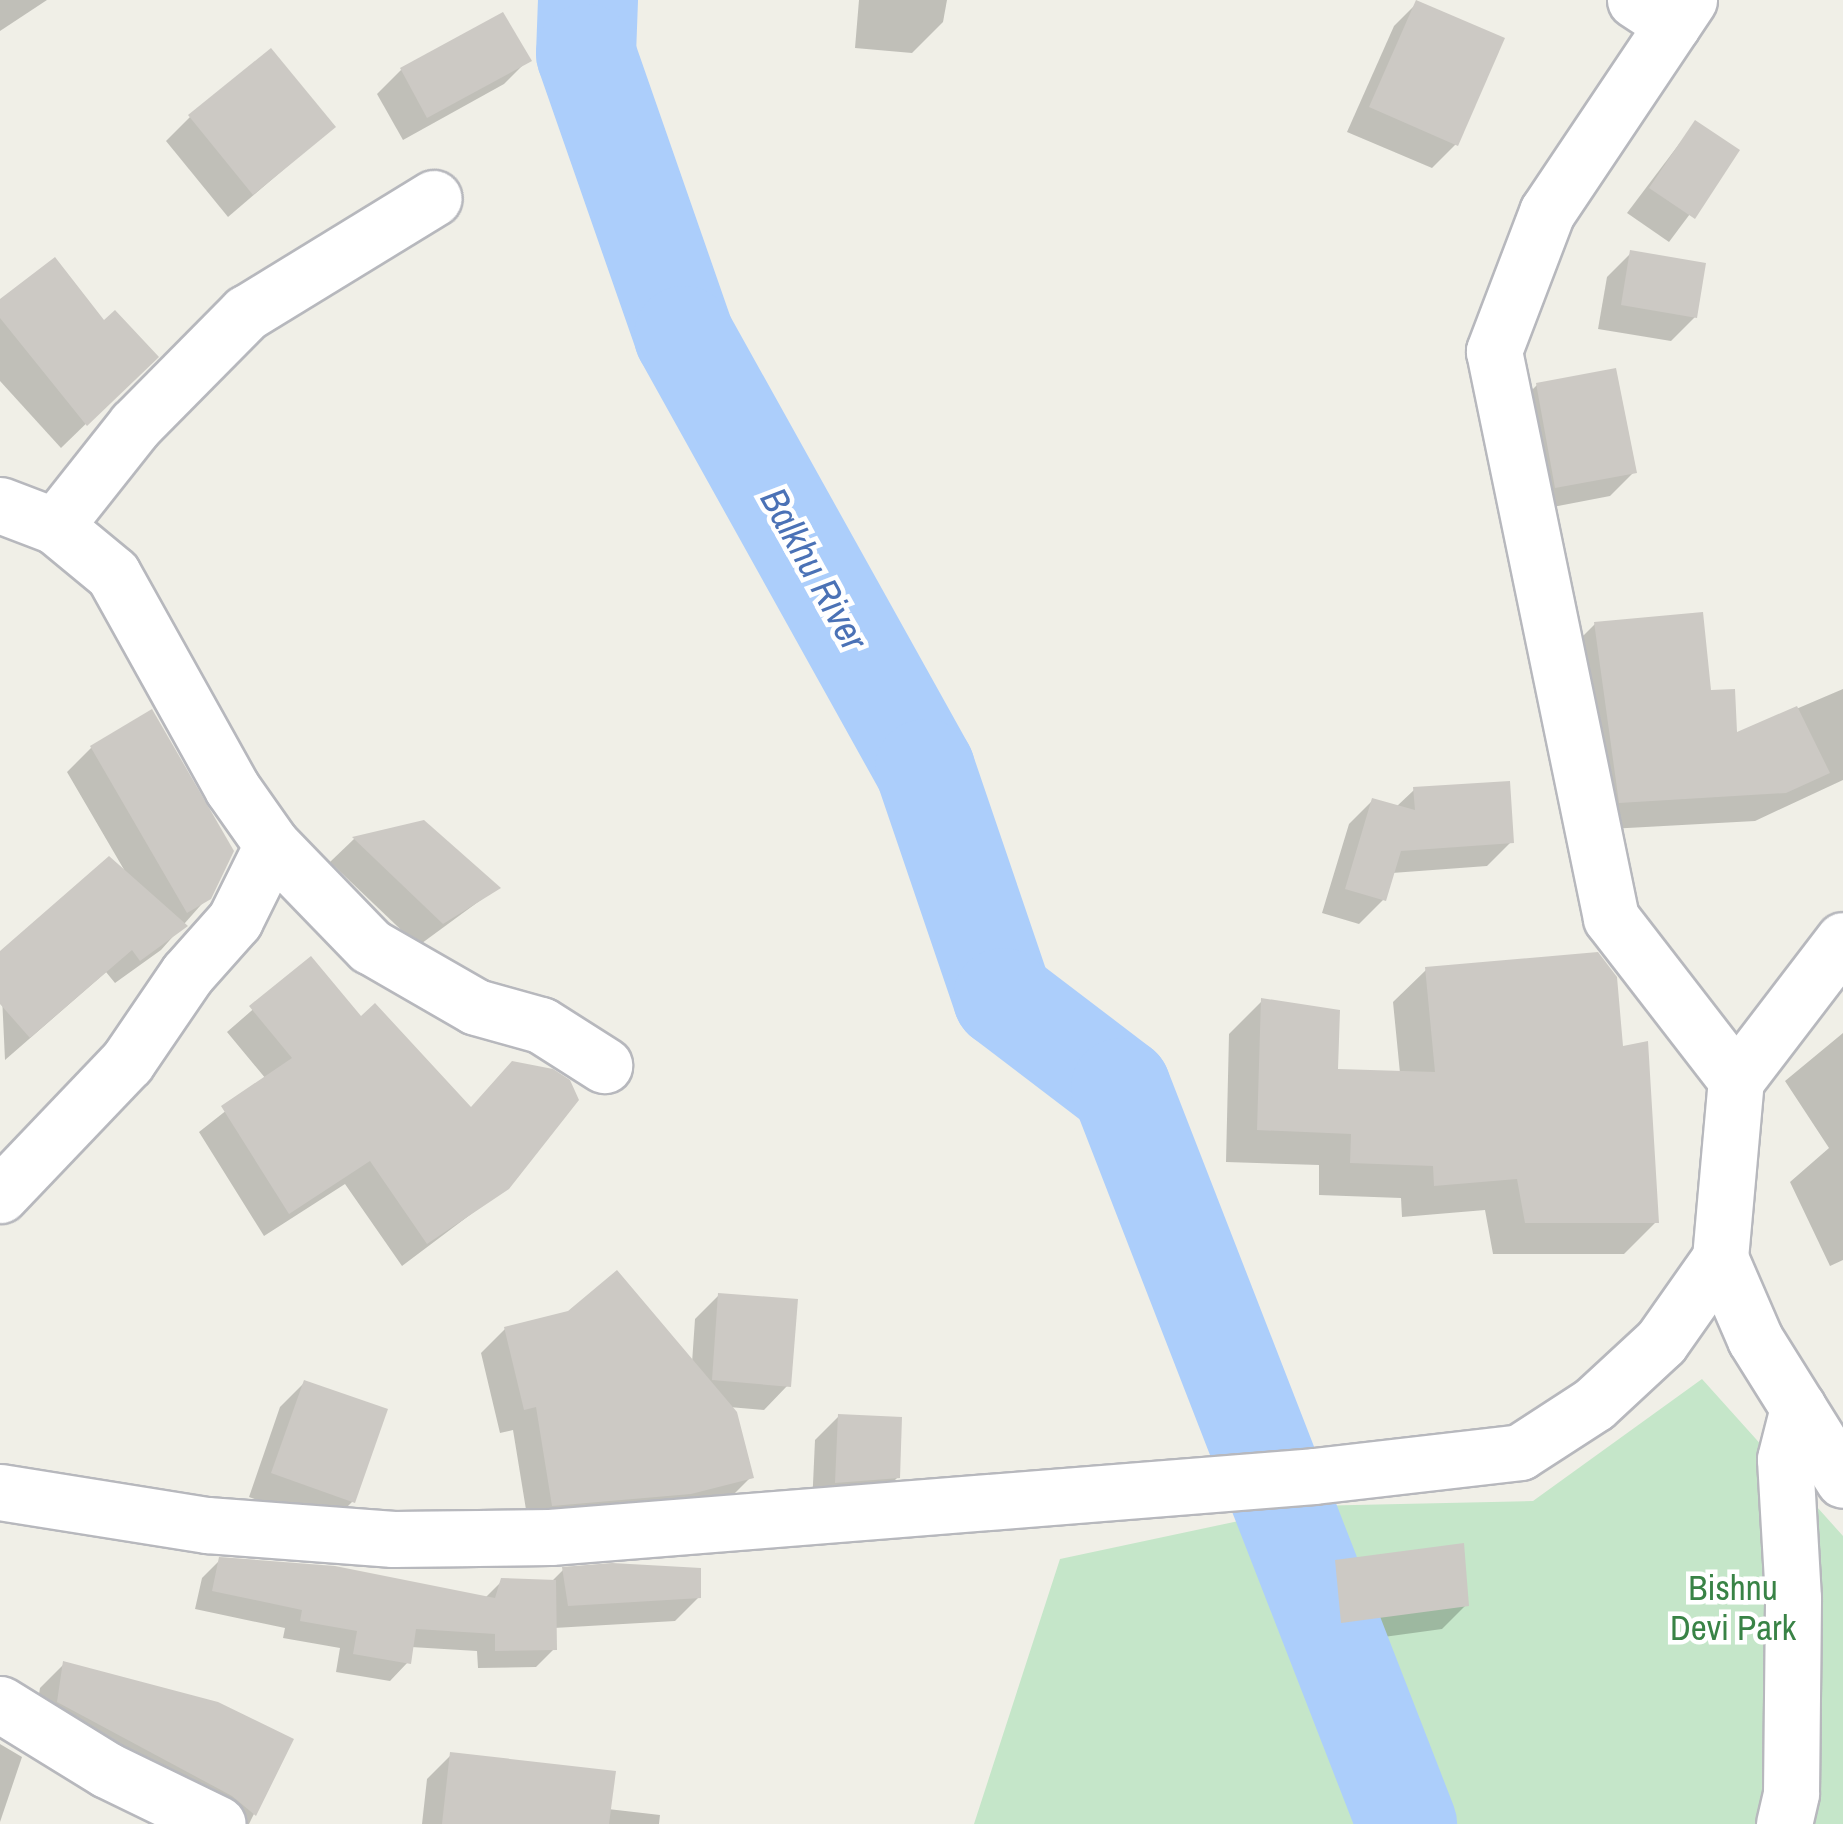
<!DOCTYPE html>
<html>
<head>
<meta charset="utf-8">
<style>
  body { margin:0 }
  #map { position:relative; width:1843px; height:1824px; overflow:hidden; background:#f0efe7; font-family:"Archivo Narrow",sans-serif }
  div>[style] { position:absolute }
  .green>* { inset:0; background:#c5e6c9 }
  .shadow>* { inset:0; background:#0003 }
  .river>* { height:100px; margin:-50px; padding:0 50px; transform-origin:50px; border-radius:50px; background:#accefb }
  .building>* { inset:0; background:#ccc9c4 }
  .roads { filter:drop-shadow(2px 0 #b7b8bd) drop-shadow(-2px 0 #b7b8bd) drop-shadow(0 2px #b7b8bd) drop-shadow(0 -2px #b7b8bd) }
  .street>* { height:55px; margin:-27.5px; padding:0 27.5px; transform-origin:27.5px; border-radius:27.5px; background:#fff }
  .secondary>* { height:55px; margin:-27.5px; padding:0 27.5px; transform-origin:27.5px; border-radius:27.5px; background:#fff }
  span { translate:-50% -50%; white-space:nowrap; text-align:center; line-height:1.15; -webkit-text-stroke:9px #fff; paint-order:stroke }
  .park-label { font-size:35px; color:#398346 }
  .water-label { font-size:38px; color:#4b72b6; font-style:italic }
</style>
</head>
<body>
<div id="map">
  <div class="green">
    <i style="clip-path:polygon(1702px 1379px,1843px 1536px,1843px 1824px,974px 1824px,1060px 1559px,1309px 1506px,1533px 1501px)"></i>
  </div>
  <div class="shadow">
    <i style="clip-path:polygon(0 0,47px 0,0 31px)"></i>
    <i style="clip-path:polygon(859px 0,947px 0,943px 22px,912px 53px,855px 48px)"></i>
    <i style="clip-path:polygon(1418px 2px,1456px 144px,1432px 168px,1347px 132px,1394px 26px)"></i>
    <i style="clip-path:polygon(502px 15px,528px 60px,504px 84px,403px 140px,377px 94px,401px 70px)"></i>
    <i style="clip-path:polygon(190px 117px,333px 127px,228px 217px,166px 141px)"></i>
    <i style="clip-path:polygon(1695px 123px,1737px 151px,1669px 242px,1627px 213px)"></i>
    <i style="clip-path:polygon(1631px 253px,1695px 317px,1671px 341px,1598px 329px,1607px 277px)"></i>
    <i style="clip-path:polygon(0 302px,131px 380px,61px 448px,0 381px)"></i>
    <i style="clip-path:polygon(1537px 385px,1634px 472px,1610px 496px,1532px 511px,1513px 409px)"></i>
    <i style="clip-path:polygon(1595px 624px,1709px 693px,1735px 735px,1843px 689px,1843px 780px,1755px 821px,1591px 830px,1566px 653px)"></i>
    <i style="clip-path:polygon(151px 712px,208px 897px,161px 950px,115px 983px,106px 972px,5px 1060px,0 954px,126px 873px,67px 772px,91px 748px)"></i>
    <i style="clip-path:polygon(1414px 790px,1511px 842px,1487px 866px,1392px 873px,1383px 900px,1359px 924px,1322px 913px,1349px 824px,1373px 800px,1396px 807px)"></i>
    <i style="clip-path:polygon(423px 823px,497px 888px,418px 946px,330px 862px,354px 839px)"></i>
    <i style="clip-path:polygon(311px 959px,361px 1020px,469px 1109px,507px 1187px,402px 1266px,345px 1184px,264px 1236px,199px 1132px,266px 1079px,227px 1032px)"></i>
    <i style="clip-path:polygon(1426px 970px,1621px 1049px,1656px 1222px,1624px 1254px,1493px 1254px,1485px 1210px,1402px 1217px,1401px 1198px,1319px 1195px,1319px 1165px,1226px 1162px,1229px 1034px,1262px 1001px,1335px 1071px,1400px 1073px,1393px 1002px)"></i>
    <i style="clip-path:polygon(1843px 1033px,1843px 1260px,1830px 1266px,1790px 1182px,1829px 1148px,1785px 1081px)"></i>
    <i style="clip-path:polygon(719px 1295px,788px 1385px,764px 1410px,729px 1407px,751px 1477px,727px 1501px,529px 1528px,513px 1430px,500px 1433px,481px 1353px,505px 1329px,692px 1363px,695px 1319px)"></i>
    <i style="clip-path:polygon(304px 1383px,353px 1501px,329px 1525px,249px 1497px,280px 1407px)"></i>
    <i style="clip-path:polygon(839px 1416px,898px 1477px,874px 1501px,812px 1506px,815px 1440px)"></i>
    <i style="clip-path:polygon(220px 1560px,484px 1599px,502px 1581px,551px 1582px,563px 1570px,699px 1597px,675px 1621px,554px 1628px,554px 1649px,536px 1667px,478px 1668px,477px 1651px,411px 1647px,408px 1662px,390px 1681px,336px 1672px,340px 1648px,283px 1638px,285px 1628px,195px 1609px,202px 1578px)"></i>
    <i style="clip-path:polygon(1336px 1563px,1466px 1605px,1442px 1629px,1318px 1646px,1312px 1587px)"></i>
    <i style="clip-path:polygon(64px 1664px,290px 1741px,249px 1824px,213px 1824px,34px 1726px,40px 1688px)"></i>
    <i style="clip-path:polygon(0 1744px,22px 1757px,0 1822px)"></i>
    <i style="clip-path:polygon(451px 1755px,608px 1809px,660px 1815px,659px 1824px,422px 1824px,427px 1779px)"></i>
  </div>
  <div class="river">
    <i style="left:588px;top:0;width:54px;rotate:92.1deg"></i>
    <i style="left:586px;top:54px;width:299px;rotate:70.8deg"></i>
    <i style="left:684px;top:336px;width:496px;rotate:60.9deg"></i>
    <i style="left:925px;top:769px;width:242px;rotate:71.2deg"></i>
    <i style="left:1003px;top:998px;width:148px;rotate:37.3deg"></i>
    <i style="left:1121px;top:1088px;width:790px;rotate:68.76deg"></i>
  </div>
  <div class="building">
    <i style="clip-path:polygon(1416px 0,1505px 38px,1458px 146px,1369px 107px)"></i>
    <i style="clip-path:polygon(503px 12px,532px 61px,427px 118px,400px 68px)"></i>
    <i style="clip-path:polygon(271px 48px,336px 127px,253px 195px,188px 115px)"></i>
    <i style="clip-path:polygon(1695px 120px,1740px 150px,1695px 219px,1649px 188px)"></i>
    <i style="clip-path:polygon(1630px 250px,1706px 263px,1697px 318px,1621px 305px)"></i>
    <i style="clip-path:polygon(55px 257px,104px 320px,115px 310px,159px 357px,87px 426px,0 318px,0 299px)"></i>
    <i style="clip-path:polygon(1616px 368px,1637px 473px,1555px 488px,1536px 383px)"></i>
    <i style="clip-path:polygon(1703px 612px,1711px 690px,1735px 689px,1737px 732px,1797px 706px,1830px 773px,1786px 793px,1619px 803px,1594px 622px)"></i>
    <i style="clip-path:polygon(152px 709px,234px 851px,211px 899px,187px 913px,90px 746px)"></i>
    <i style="clip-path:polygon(1510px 781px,1514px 843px,1401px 851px,1386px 901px,1345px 889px,1372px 798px,1415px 810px,1413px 787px)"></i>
    <i style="clip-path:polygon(424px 820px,501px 888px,443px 924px,352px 837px)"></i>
    <i style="clip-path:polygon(109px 856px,188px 926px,140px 961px,132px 950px,30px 1038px,0 1004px,0 951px)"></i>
    <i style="clip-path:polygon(1598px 952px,1617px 977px,1623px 1046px,1648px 1041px,1659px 1223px,1525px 1223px,1517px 1179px,1434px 1186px,1433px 1166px,1350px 1163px,1351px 1134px,1257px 1130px,1261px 998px,1340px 1010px,1338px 1069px,1435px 1072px,1425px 967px)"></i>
    <i style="clip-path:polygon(311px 956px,361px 1016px,375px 1003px,471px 1107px,512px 1061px,553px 1069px,570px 1080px,579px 1100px,509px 1189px,427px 1244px,370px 1161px,289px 1214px,221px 1106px,292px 1058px,249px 1006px)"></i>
    <i style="clip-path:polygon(617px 1270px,737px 1412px,754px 1478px,691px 1494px,552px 1506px,536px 1407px,524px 1410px,504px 1327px,568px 1311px)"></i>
    <i style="clip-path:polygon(718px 1293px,798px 1299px,791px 1387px,712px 1380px)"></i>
    <i style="clip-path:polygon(304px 1380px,388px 1409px,355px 1503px,271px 1473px)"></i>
    <i style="clip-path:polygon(838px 1414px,902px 1417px,900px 1478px,835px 1483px)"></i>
    <i style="clip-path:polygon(1464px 1543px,1469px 1606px,1341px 1623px,1335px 1560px)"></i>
    <i style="clip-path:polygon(219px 1557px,335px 1566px,495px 1598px,501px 1578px,556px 1580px,557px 1650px,495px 1651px,495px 1634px,416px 1629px,411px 1664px,353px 1654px,357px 1631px,300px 1621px,302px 1610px,212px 1591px)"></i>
    <i style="clip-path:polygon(612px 1563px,701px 1568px,701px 1598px,568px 1606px,562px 1567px)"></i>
    <i style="clip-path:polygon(63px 1661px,218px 1702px,294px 1739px,256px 1816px,232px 1796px,57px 1702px)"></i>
    <i style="clip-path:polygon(450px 1752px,616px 1771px,609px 1824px,442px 1824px)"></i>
  </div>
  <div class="roads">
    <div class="street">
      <i style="left:1635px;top:0;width:45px;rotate:33.3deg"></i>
      <i style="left:1689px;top:0;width:255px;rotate:123.8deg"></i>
      <i style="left:1547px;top:212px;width:149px;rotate:110.9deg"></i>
      <i style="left:1494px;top:351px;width:579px;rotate:78.34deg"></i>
      <i style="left:1611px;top:918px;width:205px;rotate:52.3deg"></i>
      <i style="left:0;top:505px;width:59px;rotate:20.9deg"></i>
      <i style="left:55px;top:526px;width:75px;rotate:39.6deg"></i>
      <i style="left:113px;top:574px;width:245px;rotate:60.9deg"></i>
      <i style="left:232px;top:788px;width:70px;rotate:54.9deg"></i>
      <i style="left:272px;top:845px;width:84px;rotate:116.3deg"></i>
      <i style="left:235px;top:920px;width:72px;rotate:131.6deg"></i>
      <i style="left:187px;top:974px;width:107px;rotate:124.3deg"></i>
      <i style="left:127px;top:1062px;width:184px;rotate:133.7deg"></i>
      <i style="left:55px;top:526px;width:129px;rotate:-51.6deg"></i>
      <i style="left:135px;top:425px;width:158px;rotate:-45.3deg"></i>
      <i style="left:246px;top:313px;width:220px;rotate:-31.5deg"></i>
      <i style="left:272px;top:845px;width:141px;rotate:45.9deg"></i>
      <i style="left:370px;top:946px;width:122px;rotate:29.9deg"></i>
      <i style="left:476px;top:1007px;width:67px;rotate:15.5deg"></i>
      <i style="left:541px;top:1025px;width:75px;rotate:32.4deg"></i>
      <i style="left:1720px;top:1258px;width:88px;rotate:66.6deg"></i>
      <i style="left:1755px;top:1339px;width:166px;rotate:58deg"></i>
      <i style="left:0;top:1704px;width:126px;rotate:31.7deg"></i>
      <i style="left:107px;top:1770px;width:123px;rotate:25.9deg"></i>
      <i style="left:1784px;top:1824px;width:32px;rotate:-77deg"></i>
      <i style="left:1791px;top:1793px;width:195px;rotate:-89.4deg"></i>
      <i style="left:1793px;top:1598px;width:139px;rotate:-93.3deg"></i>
      <i style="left:1785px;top:1459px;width:53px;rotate:-75.7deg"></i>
    </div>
    <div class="secondary">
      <i style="left:0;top:1492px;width:210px;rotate:9.1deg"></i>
      <i style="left:207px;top:1525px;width:187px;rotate:4.3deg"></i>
      <i style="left:393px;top:1539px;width:157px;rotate:-0.7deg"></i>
      <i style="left:550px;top:1537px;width:766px;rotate:-4.56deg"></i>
      <i style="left:1314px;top:1476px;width:207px;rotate:-6.6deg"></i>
      <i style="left:1520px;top:1452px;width:88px;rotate:-33deg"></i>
      <i style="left:1594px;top:1404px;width:91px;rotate:-42.8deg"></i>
      <i style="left:1661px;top:1342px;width:103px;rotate:-54.9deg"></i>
      <i style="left:1720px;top:1258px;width:179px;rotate:-84.9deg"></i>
      <i style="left:1736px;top:1080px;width:176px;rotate:-52.6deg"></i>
    </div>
  </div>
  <div class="park-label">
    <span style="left:1733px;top:1608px">Bishnu<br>Devi Park</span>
  </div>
  <div class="water-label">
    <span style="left:814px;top:569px;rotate:61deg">Balkhu River</span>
  </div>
</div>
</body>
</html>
